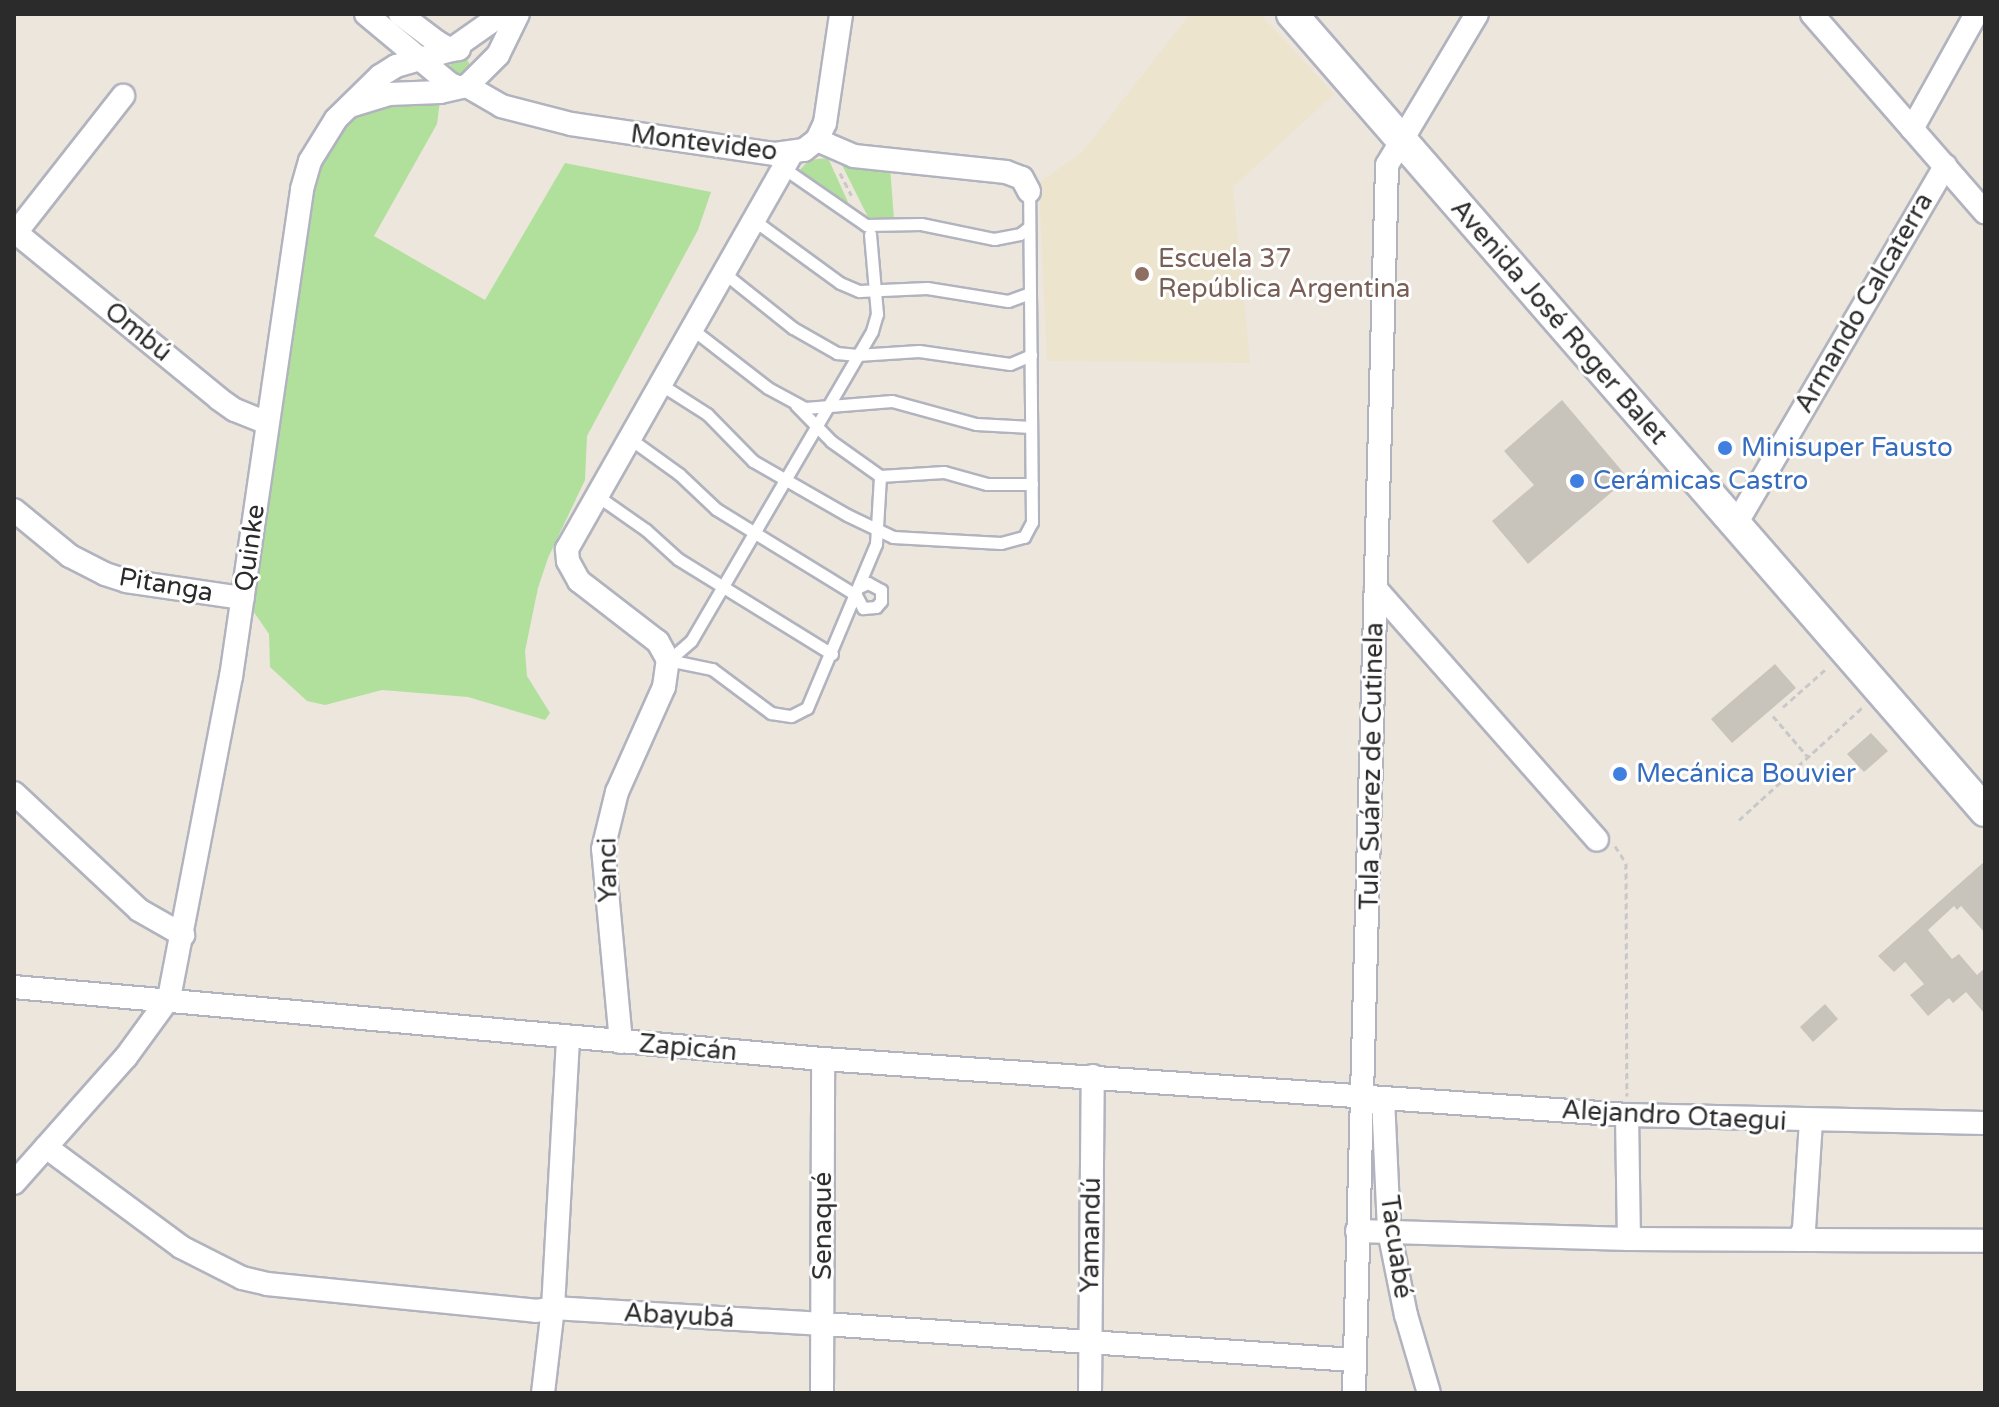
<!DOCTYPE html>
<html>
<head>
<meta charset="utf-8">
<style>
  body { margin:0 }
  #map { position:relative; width:1999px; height:1407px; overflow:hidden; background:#ece6dd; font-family:"Varela Round",sans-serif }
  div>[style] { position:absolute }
  .education>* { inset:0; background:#ede4cd }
  .green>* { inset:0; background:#b1e09c }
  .round { border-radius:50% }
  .building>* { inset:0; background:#c8c4bc }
  .path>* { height:3px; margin-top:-1.5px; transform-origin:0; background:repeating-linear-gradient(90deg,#c8c8c8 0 6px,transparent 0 10px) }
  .roads { filter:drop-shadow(2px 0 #b1b3be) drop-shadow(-2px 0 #b1b3be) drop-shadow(0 2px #b1b3be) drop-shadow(0 -2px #b1b3be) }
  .lane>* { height:11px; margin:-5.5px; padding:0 5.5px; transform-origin:5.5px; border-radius:5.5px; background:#fff }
  .street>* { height:22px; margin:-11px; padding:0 11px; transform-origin:11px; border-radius:11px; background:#fff }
  .secondary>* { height:30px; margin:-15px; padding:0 15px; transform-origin:15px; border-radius:15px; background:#fff }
  .dots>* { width:22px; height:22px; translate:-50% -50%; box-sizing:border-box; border:4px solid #fff; border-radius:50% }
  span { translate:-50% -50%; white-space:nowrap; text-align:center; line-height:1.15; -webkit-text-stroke:6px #fff; paint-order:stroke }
  .street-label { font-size:26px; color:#2b2b2b }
  .education-label { font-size:26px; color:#785e54 }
  .left { translate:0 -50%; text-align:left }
  .shop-label { font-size:26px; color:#366cbe }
  .frame { position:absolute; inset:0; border:16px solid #2b2b2b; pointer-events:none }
</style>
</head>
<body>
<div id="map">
  <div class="education">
    <i style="clip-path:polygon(1190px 14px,1260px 14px,1334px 94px,1233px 187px,1250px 363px,1047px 361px,1039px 183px,1082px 152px)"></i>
  </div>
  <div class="green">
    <i class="round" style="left:450px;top:57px;width:20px;height:20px"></i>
    <i style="clip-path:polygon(440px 101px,437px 124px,374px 236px,485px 300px,565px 163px,711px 192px,698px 230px,587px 436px,585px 480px,548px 558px,538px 588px,525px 651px,527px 676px,550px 713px,545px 720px,468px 697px,382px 690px,325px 705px,307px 701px,270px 667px,269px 634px,251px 608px,314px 176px,329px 140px,354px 115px,373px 106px)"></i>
    <i style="clip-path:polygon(828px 158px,852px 211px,799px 171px,809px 160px)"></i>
    <i style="clip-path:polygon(839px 159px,890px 166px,894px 220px,869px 219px)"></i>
  </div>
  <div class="building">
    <i style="clip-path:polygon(1562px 400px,1628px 478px,1528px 564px,1492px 521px,1534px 485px,1504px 451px)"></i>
    <i style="clip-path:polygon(1775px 664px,1796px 688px,1732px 743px,1711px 719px)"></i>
    <i style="clip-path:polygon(1871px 733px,1888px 751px,1864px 772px,1847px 754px)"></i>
    <i style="clip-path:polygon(1985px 861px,1985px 933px,1961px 906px,1957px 910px,1954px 906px,1928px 930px,1952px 959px,1959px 954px,1977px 975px,1985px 968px,1985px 1014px,1966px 992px,1953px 1003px,1949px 998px,1928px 1016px,1910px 995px,1924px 984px,1905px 962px,1894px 972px,1878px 956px)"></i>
    <i style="clip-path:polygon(1825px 1004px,1838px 1019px,1813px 1042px,1800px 1027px)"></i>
  </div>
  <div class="path">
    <i style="left:840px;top:173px;width:25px;rotate:63deg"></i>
    <i style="left:1783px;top:707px;width:60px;rotate:-41.6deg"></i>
    <i style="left:1773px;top:716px;width:54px;rotate:49.5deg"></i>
    <i style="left:1739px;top:820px;width:169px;rotate:-42.4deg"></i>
    <i style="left:1615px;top:846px;width:20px;rotate:57deg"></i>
    <i style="left:1626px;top:863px;width:233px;rotate:89.8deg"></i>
  </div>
  <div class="roads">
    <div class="lane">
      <i style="left:785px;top:169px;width:98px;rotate:34.7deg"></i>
      <i style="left:866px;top:225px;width:55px;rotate:-1deg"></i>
      <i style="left:921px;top:224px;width:75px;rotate:11.6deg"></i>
      <i style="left:994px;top:239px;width:26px;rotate:-11deg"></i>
      <i style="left:1020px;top:234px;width:11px;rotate:-38deg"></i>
      <i style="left:755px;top:221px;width:105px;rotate:36.1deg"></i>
      <i style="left:840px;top:283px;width:21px;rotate:23deg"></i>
      <i style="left:859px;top:291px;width:68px;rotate:-2.5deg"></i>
      <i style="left:927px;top:288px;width:82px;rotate:9.1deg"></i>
      <i style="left:1008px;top:301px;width:23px;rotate:-20deg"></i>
      <i style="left:724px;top:273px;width:88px;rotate:38.6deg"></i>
      <i style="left:793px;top:328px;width:51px;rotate:29.6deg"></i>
      <i style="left:837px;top:353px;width:20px;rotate:6deg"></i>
      <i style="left:857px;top:355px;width:62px;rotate:-3.7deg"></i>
      <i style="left:919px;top:351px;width:92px;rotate:8.1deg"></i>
      <i style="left:1010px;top:364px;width:23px;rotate:-23deg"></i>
      <i style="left:692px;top:329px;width:96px;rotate:37.8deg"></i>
      <i style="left:768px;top:388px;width:42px;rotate:28.4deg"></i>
      <i style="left:805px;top:408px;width:87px;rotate:-4.6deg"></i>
      <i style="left:892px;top:401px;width:87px;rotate:15.3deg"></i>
      <i style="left:976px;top:424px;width:55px;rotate:3.1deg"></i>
      <i style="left:660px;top:384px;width:56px;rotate:32.6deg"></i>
      <i style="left:707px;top:414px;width:66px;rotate:45.6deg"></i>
      <i style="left:753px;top:461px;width:108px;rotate:29.9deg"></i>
      <i style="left:847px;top:515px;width:51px;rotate:25.6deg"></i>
      <i style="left:893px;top:537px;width:108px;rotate:3.2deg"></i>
      <i style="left:1001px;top:543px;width:24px;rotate:-15deg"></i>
      <i style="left:1024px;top:537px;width:17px;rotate:-62deg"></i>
      <i style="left:1032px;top:522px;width:331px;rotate:-90.5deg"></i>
      <i style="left:629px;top:438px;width:62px;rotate:35.8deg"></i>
      <i style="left:679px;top:474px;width:51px;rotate:43.4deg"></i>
      <i style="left:716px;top:509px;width:164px;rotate:31.6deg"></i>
      <i style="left:856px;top:595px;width:15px;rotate:62deg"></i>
      <i style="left:863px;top:608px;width:13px;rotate:-4deg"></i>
      <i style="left:876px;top:607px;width:8px;rotate:-50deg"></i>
      <i style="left:881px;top:601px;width:11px;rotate:-90deg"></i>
      <i style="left:881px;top:590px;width:15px;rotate:-152deg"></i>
      <i style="left:868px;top:583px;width:10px;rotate:156deg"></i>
      <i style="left:880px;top:476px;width:64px;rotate:-3.6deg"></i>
      <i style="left:944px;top:472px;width:45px;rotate:15.6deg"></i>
      <i style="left:987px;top:484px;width:45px"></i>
      <i style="left:596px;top:495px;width:61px;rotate:35deg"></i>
      <i style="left:646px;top:530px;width:43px;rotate:42.2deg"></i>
      <i style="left:678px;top:559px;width:181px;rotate:31.7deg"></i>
      <i style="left:668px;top:660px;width:45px;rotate:11.6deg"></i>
      <i style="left:712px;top:669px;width:74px;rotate:36.7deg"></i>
      <i style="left:771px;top:713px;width:20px;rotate:9deg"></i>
      <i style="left:791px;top:716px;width:18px;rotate:-27deg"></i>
      <i style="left:807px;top:708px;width:178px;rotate:-67.2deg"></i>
      <i style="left:876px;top:544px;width:68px;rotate:-86.6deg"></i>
      <i style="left:880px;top:476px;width:60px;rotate:-144.5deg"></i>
      <i style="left:831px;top:441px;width:50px;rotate:-134.2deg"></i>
      <i style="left:669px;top:660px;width:29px;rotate:-41deg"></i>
      <i style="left:691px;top:641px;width:359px;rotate:-59.7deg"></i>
      <i style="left:872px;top:331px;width:18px;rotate:-74deg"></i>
      <i style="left:877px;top:314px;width:80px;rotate:-95deg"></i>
    </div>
    <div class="street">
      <i style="left:366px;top:14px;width:109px;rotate:39.8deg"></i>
      <i style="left:450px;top:84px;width:9px;rotate:21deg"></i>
      <i style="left:400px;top:14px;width:46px;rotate:37.1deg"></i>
      <i style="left:437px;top:42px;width:16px;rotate:30deg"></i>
      <i style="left:451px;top:50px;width:8px;rotate:-7deg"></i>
      <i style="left:1812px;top:14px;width:263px;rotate:48.9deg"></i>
      <i style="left:467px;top:86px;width:39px;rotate:30deg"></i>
      <i style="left:501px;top:106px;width:72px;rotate:14.4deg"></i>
      <i style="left:571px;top:124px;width:206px;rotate:8.4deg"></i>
      <i style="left:775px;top:154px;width:29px;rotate:-8deg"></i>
      <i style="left:804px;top:150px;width:16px;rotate:-38deg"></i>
      <i style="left:817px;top:140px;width:40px;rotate:23.4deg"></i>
      <i style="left:854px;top:156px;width:153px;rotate:6deg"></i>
      <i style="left:1006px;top:172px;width:17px;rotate:21deg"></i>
      <i style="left:1022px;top:178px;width:15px;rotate:62deg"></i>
      <i style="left:350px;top:106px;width:41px;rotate:-17.1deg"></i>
      <i style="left:389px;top:94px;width:51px;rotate:-2.2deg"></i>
      <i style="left:440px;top:92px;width:28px;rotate:-13deg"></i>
      <i style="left:467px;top:86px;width:44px;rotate:-45deg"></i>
      <i style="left:498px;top:55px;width:46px;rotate:-64deg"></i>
      <i style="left:1912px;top:129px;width:132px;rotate:-60.9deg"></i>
      <i style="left:817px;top:140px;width:19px;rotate:-65deg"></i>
      <i style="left:825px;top:123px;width:110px;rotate:-81.6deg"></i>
      <i style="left:14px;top:231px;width:265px;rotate:39.3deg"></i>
      <i style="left:219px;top:399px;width:19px;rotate:35deg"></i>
      <i style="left:235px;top:410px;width:35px;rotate:22deg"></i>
      <i style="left:14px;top:235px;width:177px;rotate:-51.9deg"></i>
      <i style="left:14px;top:510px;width:72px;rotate:39.4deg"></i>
      <i style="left:70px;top:556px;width:39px;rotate:27deg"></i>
      <i style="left:105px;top:574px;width:22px;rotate:18deg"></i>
      <i style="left:126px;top:581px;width:118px;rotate:8.3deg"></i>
      <i style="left:1736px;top:524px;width:415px;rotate:-59.7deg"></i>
      <i style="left:1376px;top:589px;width:334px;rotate:48.6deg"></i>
      <i style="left:14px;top:793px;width:171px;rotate:43.1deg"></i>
      <i style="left:139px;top:910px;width:51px;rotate:29.6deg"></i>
      <i style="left:14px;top:987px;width:812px;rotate:5.09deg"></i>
      <i style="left:823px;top:1059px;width:806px;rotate:3.98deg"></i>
      <i style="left:1627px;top:1115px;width:358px;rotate:1.3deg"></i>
      <i style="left:621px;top:1042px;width:194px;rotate:-95.3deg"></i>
      <i style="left:603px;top:849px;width:59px;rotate:-76.2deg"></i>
      <i style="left:617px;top:792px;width:115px;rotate:-65.9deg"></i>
      <i style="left:664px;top:687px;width:27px;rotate:-82deg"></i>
      <i style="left:668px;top:660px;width:21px;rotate:-119deg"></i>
      <i style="left:658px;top:642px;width:100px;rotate:-142.3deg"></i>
      <i style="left:579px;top:581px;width:23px;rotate:-119deg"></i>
      <i style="left:568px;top:561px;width:12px;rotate:-95deg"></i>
      <i style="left:567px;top:549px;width:454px;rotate:-60.4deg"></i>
      <i style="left:1383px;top:1098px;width:133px;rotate:87.4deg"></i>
      <i style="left:1389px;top:1231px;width:86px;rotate:78.6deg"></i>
      <i style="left:1406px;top:1315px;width:81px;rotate:73.6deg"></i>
      <i style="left:1627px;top:1115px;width:124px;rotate:89.1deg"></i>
      <i style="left:46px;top:1147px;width:168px;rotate:36.5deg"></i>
      <i style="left:181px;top:1247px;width:68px;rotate:26.9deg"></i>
      <i style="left:242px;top:1278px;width:26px;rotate:13deg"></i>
      <i style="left:267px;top:1284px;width:270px;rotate:5.7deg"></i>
      <i style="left:536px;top:1311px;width:17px;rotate:-10deg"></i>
      <i style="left:553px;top:1308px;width:271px;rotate:3.4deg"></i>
      <i style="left:824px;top:1324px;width:531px;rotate:3.89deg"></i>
      <i style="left:14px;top:1183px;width:169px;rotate:-48.4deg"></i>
      <i style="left:126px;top:1057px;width:73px;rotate:-53.9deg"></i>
      <i style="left:169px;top:998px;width:327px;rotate:-79.1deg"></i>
      <i style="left:231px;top:677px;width:493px;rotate:-81.7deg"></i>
      <i style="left:302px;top:189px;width:29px;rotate:-74deg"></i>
      <i style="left:310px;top:161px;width:49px;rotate:-58.2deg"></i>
      <i style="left:336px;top:119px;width:62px;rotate:-44.3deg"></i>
      <i style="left:380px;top:76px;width:19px;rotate:-32deg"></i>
      <i style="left:396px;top:66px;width:57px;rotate:-16.2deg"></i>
      <i style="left:451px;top:50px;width:62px;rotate:-35.2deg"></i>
      <i style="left:1357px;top:1231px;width:272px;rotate:1.7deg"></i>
      <i style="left:1629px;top:1239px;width:356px;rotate:0.3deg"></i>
      <i style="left:1798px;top:1240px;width:13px;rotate:-61deg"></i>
      <i style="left:1804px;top:1229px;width:107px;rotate:-86.3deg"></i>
      <i style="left:543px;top:1393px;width:86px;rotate:-83.3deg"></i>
      <i style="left:553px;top:1308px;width:270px;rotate:-86.8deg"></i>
      <i style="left:822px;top:1393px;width:334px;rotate:-89.8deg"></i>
      <i style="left:1090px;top:1393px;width:317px;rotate:-89.5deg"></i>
      <i style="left:1354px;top:1393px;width:1228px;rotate:-88.46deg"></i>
      <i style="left:1387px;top:165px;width:176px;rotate:-59.2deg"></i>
    </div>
    <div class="secondary">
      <i style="left:1292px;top:14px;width:1056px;rotate:48.99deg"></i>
    </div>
  </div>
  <div class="dots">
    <i style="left:1142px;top:274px;background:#8d6e63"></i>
    <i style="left:1725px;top:448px;background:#3f7fe0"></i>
    <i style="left:1577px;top:481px;background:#3f7fe0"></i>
    <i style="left:1620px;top:774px;background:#3f7fe0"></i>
  </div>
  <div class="street-label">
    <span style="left:704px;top:143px;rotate:7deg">Montevideo</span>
    <span style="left:1864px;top:303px;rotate:-60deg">Armando Calcaterra</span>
    <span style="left:1559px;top:322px;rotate:49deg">Avenida José Roger Balet</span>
    <span style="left:138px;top:332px;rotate:39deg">Ombú</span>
    <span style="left:250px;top:548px;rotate:-82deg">Quinke</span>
    <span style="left:166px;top:585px;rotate:10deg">Pitanga</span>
    <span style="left:1372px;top:766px;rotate:-89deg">Tula Suárez de Cutinela</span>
    <span style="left:608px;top:870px;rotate:-91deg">Yanci</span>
    <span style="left:688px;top:1048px;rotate:5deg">Zapicán</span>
    <span style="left:1674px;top:1116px;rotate:3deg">Alejandro Otaegui</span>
    <span style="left:823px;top:1226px;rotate:-90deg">Senaqué</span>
    <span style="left:1091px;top:1235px;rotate:-89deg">Yamandú</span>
    <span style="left:1396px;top:1247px;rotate:82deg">Tacuabé</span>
    <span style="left:679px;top:1316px;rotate:3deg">Abayubá</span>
  </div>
  <div class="education-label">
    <span class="left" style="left:1158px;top:274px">Escuela 37<br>República Argentina</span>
  </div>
  <div class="shop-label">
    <span class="left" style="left:1741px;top:448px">Minisuper Fausto</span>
    <span class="left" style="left:1593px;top:481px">Cerámicas Castro</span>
    <span class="left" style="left:1636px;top:774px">Mecánica Bouvier</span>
  </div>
  <div class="frame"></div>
</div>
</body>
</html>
